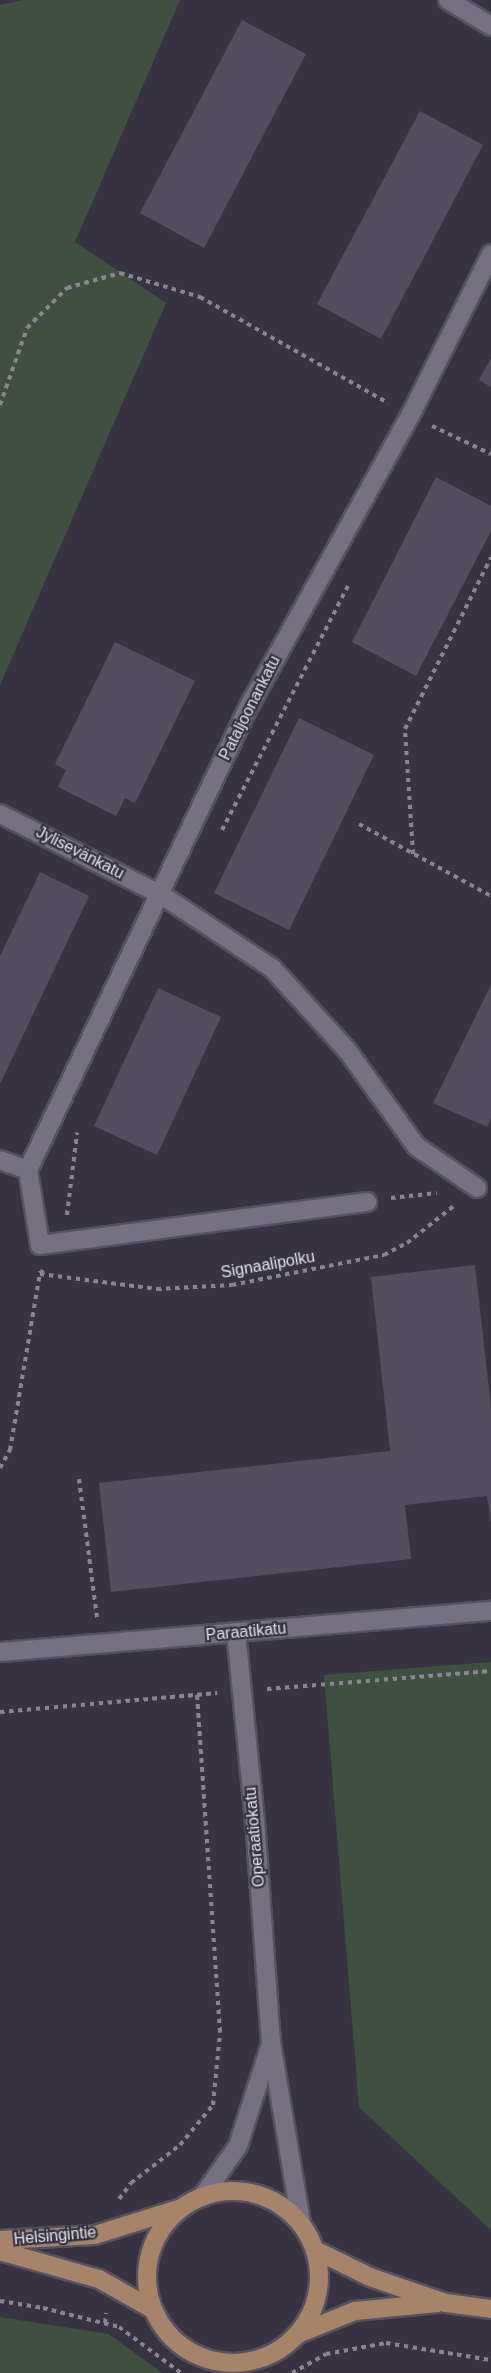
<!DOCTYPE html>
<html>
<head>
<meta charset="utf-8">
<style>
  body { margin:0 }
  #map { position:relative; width:491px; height:2373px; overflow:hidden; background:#373342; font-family:Helvetica,sans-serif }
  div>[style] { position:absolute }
  .green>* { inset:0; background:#405040 }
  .building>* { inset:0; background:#534e5f }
  .path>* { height:4px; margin-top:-2px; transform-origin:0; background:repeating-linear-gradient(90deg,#898592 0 4.5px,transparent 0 9px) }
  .roads { filter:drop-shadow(2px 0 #55525f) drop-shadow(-2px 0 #55525f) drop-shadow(0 2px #55525f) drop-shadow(0 -2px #55525f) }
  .minor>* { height:18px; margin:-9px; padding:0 9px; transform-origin:9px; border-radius:9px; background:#757082 }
  .major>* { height:18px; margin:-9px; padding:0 9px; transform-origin:9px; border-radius:9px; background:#a78469 }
  .major>.ring { margin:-9px; padding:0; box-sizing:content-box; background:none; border:18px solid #a78469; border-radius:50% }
  span { translate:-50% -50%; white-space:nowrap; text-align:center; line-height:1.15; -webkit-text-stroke:4.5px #373342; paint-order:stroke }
  .street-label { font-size:16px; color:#e3e1eb }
</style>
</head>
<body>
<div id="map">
  <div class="green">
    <i style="clip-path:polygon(23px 0,180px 0,75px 242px,166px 303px,0 685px,0 5px)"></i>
    <i style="clip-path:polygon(491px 1662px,491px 2230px,359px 2107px,324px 1675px)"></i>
    <i style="clip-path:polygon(0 2317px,109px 2334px,162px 2373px,0 2373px)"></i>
  </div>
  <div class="building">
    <i style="clip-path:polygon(242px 20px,306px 54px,204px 248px,140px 213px)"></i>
    <i style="clip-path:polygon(420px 111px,483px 145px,381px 339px,317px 304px)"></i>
    <i style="clip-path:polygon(491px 358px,491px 387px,479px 380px)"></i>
    <i style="clip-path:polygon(436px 477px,491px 506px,491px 531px,416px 676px,352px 642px)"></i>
    <i style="clip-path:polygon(115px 642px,195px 681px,135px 803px,125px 798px,116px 816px,58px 787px,66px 770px,55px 764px)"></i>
    <i style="clip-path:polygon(299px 718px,374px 755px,289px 930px,214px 893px)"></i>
    <i style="clip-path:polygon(40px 872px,89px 896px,0 1084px,0 956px)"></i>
    <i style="clip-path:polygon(491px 985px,491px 1119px,487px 1127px,433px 1103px)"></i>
    <i style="clip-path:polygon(158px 988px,221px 1017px,157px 1155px,94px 1126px)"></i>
    <i style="clip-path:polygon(475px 1265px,491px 1407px,491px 1523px,487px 1496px,405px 1505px,411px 1559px,111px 1592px,99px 1483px,390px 1451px,371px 1277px)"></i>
  </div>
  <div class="path">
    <i style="left:0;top:405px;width:82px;rotate:-70.7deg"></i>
    <i style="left:27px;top:328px;width:57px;rotate:-45deg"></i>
    <i style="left:67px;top:288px;width:55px;rotate:-15.8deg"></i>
    <i style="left:120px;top:273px;width:84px;rotate:16.7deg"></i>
    <i style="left:200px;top:297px;width:216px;rotate:29.4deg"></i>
    <i style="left:432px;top:426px;width:65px;rotate:25.4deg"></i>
    <i style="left:359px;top:824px;width:150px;rotate:28.6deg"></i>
    <i style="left:222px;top:830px;width:275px;rotate:-62.7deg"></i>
    <i style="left:413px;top:854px;width:125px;rotate:-93.7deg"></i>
    <i style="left:405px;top:729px;width:192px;rotate:-63.4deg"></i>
    <i style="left:391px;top:1198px;width:46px;rotate:-6.2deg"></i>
    <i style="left:67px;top:1215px;width:83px;rotate:-83deg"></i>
    <i style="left:43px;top:1270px;width:5px;rotate:127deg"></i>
    <i style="left:40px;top:1274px;width:118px;rotate:7.3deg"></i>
    <i style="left:157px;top:1289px;width:75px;rotate:-3.1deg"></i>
    <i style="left:232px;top:1285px;width:155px;rotate:-11.2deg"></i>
    <i style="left:384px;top:1255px;width:26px;rotate:-28deg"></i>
    <i style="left:407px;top:1243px;width:61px;rotate:-38.4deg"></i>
    <i style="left:0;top:1468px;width:21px;rotate:-61deg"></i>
    <i style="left:10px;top:1450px;width:181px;rotate:-80.4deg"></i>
    <i style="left:79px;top:1479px;width:140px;rotate:82.6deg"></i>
    <i style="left:267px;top:1689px;width:225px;rotate:-4.6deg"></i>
    <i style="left:0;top:1712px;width:218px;rotate:-5deg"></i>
    <i style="left:119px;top:2199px;width:20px;rotate:-53deg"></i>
    <i style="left:131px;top:2183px;width:62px;rotate:-37.8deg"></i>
    <i style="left:180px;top:2145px;width:52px;rotate:-50.5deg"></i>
    <i style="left:213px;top:2105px;width:73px;rotate:-84.5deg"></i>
    <i style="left:220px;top:2032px;width:338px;rotate:-93.9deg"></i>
    <i style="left:0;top:2301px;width:44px;rotate:9.2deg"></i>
    <i style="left:43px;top:2308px;width:78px;rotate:14deg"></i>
    <i style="left:119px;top:2327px;width:77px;rotate:36.6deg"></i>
    <i style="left:105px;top:2323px;width:10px;rotate:-84deg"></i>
    <i style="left:292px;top:2373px;width:39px;rotate:-29deg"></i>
    <i style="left:326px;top:2354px;width:61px;rotate:-10.4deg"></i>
    <i style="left:386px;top:2343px;width:106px;rotate:9.2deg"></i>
  </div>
  <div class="roads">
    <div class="minor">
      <i style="left:448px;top:0;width:50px;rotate:31.2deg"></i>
      <i style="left:0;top:814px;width:179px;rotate:26.6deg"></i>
      <i style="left:160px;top:894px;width:134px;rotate:33.5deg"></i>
      <i style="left:272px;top:968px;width:111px;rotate:47.6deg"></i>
      <i style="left:347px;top:1050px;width:118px;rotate:54.3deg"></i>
      <i style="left:416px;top:1146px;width:74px;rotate:34.5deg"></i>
      <i style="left:0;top:1160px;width:30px;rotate:20deg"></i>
      <i style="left:28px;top:1170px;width:512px;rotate:-64.54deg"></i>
      <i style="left:248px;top:708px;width:334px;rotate:-61deg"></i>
      <i style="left:410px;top:416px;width:181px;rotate:-63.4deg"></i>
      <i style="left:28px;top:1170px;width:76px;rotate:80.9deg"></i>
      <i style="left:40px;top:1245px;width:330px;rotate:-7.5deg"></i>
      <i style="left:236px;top:1632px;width:203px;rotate:84.3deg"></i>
      <i style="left:256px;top:1834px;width:209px;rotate:85.9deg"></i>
      <i style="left:271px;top:2042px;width:184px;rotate:80.6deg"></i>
      <i style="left:0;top:1652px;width:493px;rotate:-4.8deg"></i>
      <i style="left:202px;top:2197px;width:62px;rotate:-54.8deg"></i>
      <i style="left:238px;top:2146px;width:104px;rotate:-72.1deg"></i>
    </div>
    <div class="major">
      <i class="ring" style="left:147px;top:2191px;width:154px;height:154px"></i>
      <i style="left:0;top:2240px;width:95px;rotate:-3deg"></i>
      <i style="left:95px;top:2235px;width:87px;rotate:-17.4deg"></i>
      <i style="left:315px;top:2250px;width:61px;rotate:26.1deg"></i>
      <i style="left:370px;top:2277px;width:80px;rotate:18.9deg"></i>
      <i style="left:446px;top:2303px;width:45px;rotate:7.6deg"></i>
      <i style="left:0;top:2251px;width:103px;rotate:15.8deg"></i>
      <i style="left:99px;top:2279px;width:61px;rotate:29.5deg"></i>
      <i style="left:298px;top:2334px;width:61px;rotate:-22deg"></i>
      <i style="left:355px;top:2311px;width:83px;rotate:-5.5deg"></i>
    </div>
  </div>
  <div class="street-label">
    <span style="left:250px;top:708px;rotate:-63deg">Pataljoonankatu</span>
    <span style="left:80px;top:853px;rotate:27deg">Jylisevänkatu</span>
    <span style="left:268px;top:1265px;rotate:-10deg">Signaalipolku</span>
    <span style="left:246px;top:1632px;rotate:-5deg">Paraatikatu</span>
    <span style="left:255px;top:1837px;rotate:-95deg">Operaatiokatu</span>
    <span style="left:55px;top:2236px;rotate:-5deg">Helsingintie</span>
  </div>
</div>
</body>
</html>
